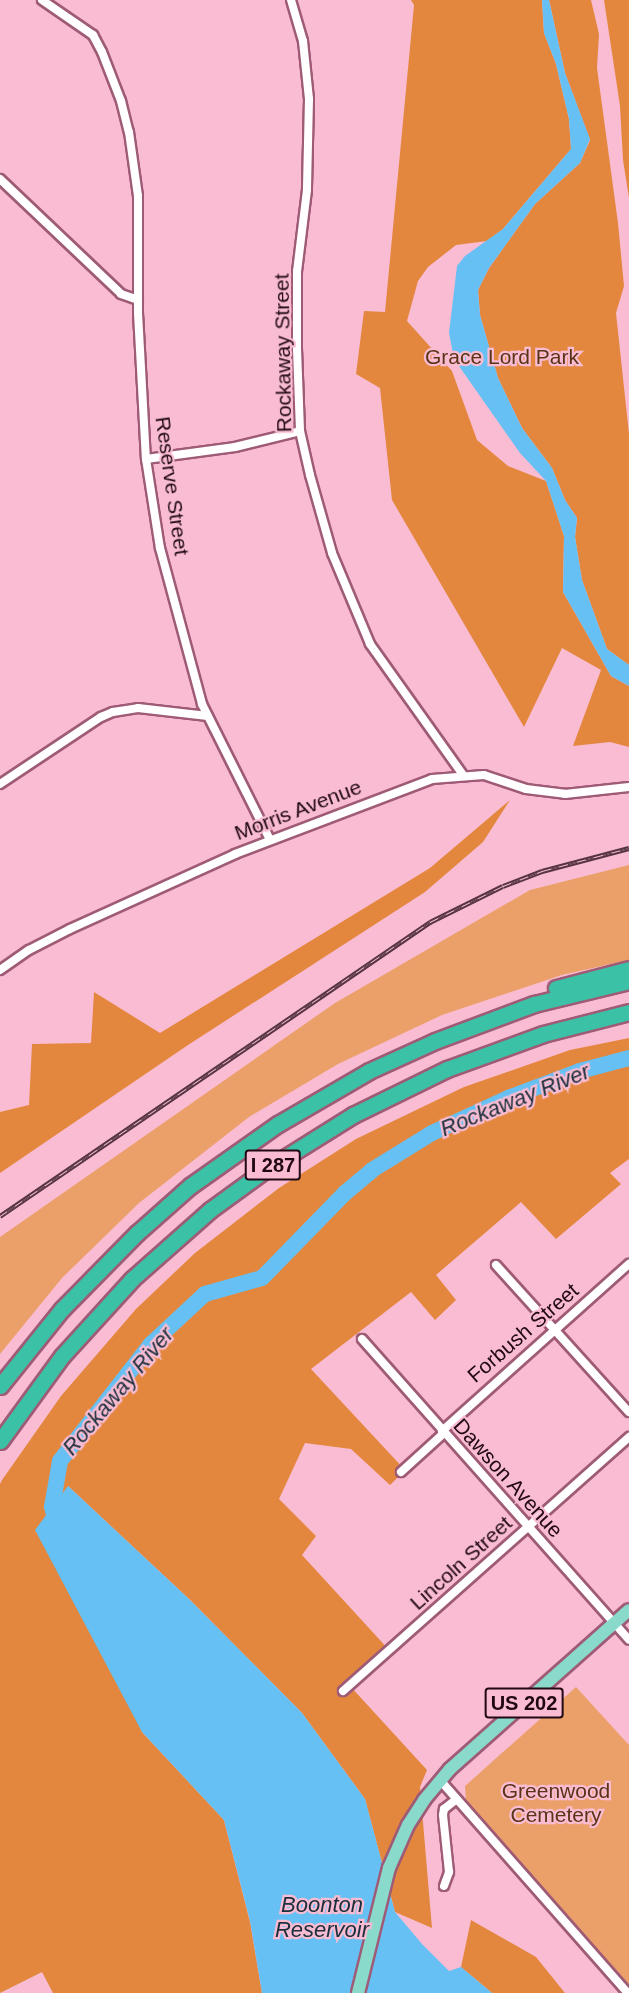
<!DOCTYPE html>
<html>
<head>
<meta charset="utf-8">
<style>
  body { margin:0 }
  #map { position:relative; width:629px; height:1993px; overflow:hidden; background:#f9bcd2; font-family:Helvetica,sans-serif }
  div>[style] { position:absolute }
  .green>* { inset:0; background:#eba06a }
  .forest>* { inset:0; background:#e4873e }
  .water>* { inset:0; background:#66c0f4 }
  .river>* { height:16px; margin:-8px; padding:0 8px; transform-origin:8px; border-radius:8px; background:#66c0f4 }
  .roads { filter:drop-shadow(2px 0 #9f5b76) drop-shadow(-2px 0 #9f5b76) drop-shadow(0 2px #9f5b76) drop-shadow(0 -2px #9f5b76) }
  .street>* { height:8px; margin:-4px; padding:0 4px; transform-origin:4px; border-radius:4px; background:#fff }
  .primary>* { height:12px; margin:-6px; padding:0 6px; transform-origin:6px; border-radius:6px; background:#89daca }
  .highway>* { height:15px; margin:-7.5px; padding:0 7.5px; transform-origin:7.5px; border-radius:7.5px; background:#3bc2a6 }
  .rail>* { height:5px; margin-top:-2.5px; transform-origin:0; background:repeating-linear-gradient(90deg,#f9bcd2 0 9px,#563442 0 18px); box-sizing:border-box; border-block:2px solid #563442 }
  span { translate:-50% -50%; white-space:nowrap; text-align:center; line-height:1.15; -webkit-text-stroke:4.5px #f9bcd2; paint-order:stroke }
  .shield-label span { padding:2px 4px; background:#f9bcd2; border:2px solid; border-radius:4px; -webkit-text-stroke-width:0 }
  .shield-label { font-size:20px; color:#210813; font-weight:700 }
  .street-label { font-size:21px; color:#210813 }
  .park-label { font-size:21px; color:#5a3416 }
  .water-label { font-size:22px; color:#1b2f3c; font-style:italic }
</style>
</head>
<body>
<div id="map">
  <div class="green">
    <i style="clip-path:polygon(629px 865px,629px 960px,562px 975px,442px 1015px,338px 1064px,249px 1117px,139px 1203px,62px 1278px,0 1354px,0 1237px,335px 1003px,530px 890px)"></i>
    <i style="clip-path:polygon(576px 1687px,629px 1745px,629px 1993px,467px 1814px,465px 1786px)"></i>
  </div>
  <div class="forest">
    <i style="clip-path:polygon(411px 0,542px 0,544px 33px,556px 64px,569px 119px,571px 149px,503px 229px,487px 241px,456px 245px,428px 267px,418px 281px,407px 321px,452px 371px,477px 440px,508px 466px,546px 481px,564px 536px,563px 592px,611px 676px,629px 686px,629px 747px,610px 742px,573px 746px,601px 670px,562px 648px,524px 727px,392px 500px,380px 388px,356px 374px,364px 311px,385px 312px,414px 5px)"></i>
    <i style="clip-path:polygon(549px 0,591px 0,599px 34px,597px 68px,618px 223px,624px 286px,616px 313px,629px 434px,629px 665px,607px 649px,582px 580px,575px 537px,577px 518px,565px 500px,552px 468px,522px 428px,498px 378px,480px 315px,478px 290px,489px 268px,535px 204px,580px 163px,590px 140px,565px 73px)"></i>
    <i style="clip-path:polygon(604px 0,629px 0,629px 198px,623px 160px,620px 106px)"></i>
    <i style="clip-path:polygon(510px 800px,483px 842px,425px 892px,188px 1045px,0 1173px,0 1112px,29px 1105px,32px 1044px,91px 1043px,94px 992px,160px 1033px,430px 868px)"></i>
    <i style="clip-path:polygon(629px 1038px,629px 1159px,610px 1173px,621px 1184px,556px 1239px,521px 1202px,436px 1275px,456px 1300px,435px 1320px,411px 1292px,311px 1369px,405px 1470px,390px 1485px,351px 1449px,305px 1443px,279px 1499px,316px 1536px,302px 1555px,390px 1651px,351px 1687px,427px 1770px,420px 1787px,432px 1928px,395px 1912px,365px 1799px,302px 1713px,189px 1599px,68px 1486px,142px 1732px,224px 1820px,250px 1922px,262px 1993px,53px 1993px,42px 1972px,0 1993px,0 1484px,2px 1480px,61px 1396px,136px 1309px,195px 1253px,279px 1188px,356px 1139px,464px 1087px,570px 1050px)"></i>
    <i style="clip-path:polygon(471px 1920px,536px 1957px,565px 1993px,492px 1993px,461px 1967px)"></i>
  </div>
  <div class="water">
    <i style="clip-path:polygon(542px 0,549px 0,565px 73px,590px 139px,580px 163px,535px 204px,489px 268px,478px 290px,480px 315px,498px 378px,522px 428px,552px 468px,565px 500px,577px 518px,575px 537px,582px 580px,607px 649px,629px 665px,629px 686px,611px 676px,563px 592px,564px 536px,546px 481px,520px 453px,454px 359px,449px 333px,457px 266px,465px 256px,503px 229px,571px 149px,569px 119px,556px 64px,544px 33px)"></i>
    <i style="clip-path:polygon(68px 1486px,189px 1599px,302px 1713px,365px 1799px,395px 1912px,422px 1944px,449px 1971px,461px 1967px,492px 1993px,262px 1993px,250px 1921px,224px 1820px,142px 1732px,35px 1530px)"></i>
  </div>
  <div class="river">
    <i style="left:57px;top:1528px;width:22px;rotate:-103deg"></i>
    <i style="left:52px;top:1507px;width:47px;rotate:-80.1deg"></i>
    <i style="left:60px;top:1461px;width:148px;rotate:-52.1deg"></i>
    <i style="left:151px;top:1344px;width:74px;rotate:-42.8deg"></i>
    <i style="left:205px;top:1294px;width:59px;rotate:-15.7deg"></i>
    <i style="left:262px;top:1278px;width:119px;rotate:-45.7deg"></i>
    <i style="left:345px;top:1193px;width:35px;rotate:-40deg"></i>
    <i style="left:372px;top:1170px;width:70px;rotate:-31.7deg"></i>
    <i style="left:432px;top:1133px;width:84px;rotate:-24.7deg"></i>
    <i style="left:508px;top:1098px;width:77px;rotate:-20.6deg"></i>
    <i style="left:580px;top:1071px;width:51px;rotate:-14.9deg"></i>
  </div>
  <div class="roads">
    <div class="street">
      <i style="left:42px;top:0;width:62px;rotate:34.5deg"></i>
      <i style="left:93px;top:35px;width:19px;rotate:62deg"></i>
      <i style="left:102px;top:52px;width:53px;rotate:68.8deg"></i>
      <i style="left:121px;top:101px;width:32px;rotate:76deg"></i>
      <i style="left:129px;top:132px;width:65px;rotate:82deg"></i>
      <i style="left:138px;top:196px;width:117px;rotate:90deg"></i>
      <i style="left:138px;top:313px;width:146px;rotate:86.9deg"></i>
      <i style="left:146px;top:459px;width:90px;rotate:81.1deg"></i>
      <i style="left:160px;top:548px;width:162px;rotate:74.9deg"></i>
      <i style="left:202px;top:704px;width:152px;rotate:63.4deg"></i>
      <i style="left:291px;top:0;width:43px;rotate:73.7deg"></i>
      <i style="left:303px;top:41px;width:58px;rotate:84.1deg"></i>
      <i style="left:309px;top:99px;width:91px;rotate:91.3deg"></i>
      <i style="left:307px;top:190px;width:82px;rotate:97deg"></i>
      <i style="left:297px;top:271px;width:78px;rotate:90deg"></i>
      <i style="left:297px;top:349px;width:82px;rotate:87.9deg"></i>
      <i style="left:300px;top:431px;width:45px;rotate:77.2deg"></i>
      <i style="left:310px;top:475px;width:81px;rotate:74.2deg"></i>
      <i style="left:332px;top:553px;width:99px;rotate:67.3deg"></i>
      <i style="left:370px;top:644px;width:161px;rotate:54.6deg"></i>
      <i style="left:0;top:179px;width:167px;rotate:43.5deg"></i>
      <i style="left:121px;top:294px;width:18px;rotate:19deg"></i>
      <i style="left:146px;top:459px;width:90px;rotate:-7.7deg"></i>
      <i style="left:235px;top:447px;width:67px;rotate:-13.8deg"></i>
      <i style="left:0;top:784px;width:121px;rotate:-33.6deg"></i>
      <i style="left:101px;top:717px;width:13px;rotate:-23deg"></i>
      <i style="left:113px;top:712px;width:25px;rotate:-9deg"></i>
      <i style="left:138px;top:708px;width:70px;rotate:6.5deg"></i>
      <i style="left:0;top:970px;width:35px;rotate:-35deg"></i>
      <i style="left:29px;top:950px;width:46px;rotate:-27.1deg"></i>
      <i style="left:70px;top:929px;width:181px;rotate:-24.4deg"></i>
      <i style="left:235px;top:854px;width:211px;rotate:-20.8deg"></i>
      <i style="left:432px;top:779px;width:52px;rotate:-4.4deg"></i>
      <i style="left:484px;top:775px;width:44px;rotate:18.4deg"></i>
      <i style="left:526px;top:789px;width:39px;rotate:7deg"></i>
      <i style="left:565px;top:794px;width:64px;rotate:-6.2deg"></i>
      <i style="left:496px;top:1265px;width:198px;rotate:47.9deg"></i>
      <i style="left:362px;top:1339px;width:402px;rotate:48.4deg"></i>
      <i style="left:442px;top:1431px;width:251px;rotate:-41.8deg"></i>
      <i style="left:401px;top:1472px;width:58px;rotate:-42.2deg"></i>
      <i style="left:343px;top:1691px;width:383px;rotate:-41.6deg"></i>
      <i style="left:440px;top:1780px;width:284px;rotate:48.6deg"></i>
      <i style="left:444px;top:1886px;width:15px;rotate:-70deg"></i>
      <i style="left:449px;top:1872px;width:57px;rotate:-96deg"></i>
      <i style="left:443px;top:1815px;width:6px;rotate:-81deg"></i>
      <i style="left:444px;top:1809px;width:16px;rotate:-38deg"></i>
    </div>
    <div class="primary">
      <i style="left:358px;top:1993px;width:129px;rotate:-76.1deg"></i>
      <i style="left:389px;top:1868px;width:47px;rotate:-66.2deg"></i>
      <i style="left:408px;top:1825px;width:30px;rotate:-57deg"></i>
      <i style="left:424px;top:1800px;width:40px;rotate:-50deg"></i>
      <i style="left:450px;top:1769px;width:239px;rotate:-41.6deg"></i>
    </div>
    <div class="highway">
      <i style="left:556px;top:988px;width:75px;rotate:-14.6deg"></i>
      <i style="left:0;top:1386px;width:99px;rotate:-51.2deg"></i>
      <i style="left:62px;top:1309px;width:107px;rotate:-45.4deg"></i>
      <i style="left:137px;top:1233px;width:71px;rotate:-41.6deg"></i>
      <i style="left:190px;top:1186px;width:108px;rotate:-35.2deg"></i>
      <i style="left:278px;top:1124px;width:105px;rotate:-30.2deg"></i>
      <i style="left:369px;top:1071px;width:72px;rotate:-24.4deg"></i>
      <i style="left:435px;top:1041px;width:106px;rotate:-20.5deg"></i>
      <i style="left:534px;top:1004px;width:98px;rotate:-13.6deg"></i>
      <i style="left:0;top:1441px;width:105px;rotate:-53.9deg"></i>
      <i style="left:62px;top:1356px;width:104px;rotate:-47.7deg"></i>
      <i style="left:132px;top:1279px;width:104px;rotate:-41.5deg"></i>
      <i style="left:210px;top:1210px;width:68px;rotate:-36deg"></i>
      <i style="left:265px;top:1170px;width:104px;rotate:-32deg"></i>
      <i style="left:353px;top:1115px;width:105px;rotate:-26.1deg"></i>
      <i style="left:447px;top:1069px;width:102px;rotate:-20deg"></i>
      <i style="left:543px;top:1034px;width:89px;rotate:-14.3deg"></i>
    </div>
  </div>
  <div class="rail">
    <i style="left:0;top:1216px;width:521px;rotate:-34.36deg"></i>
    <i style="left:430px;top:922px;width:81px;rotate:-26.3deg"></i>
    <i style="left:503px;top:886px;width:42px;rotate:-21deg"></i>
    <i style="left:542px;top:871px;width:90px;rotate:-14.8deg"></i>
  </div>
  <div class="shield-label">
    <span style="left:273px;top:1165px">I 287</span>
    <span style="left:524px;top:1703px">US 202</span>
  </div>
  <div class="street-label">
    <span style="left:283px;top:353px;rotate:-91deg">Rockaway Street</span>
    <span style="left:172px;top:486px;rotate:82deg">Reserve Street</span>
    <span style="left:298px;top:810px;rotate:-21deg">Morris Avenue</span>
    <span style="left:523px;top:1333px;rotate:-41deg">Forbush Street</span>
    <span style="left:508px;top:1478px;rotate:48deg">Dawson Avenue</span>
    <span style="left:461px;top:1563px;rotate:-42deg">Lincoln Street</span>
  </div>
  <div class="park-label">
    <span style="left:502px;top:357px">Grace Lord Park</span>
    <span style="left:556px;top:1803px">Greenwood<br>Cemetery</span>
  </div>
  <div class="water-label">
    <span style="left:515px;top:1100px;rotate:-22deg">Rockaway River</span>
    <span style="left:118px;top:1391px;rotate:-50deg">Rockaway River</span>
    <span style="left:322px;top:1917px">Boonton<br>Reservoir</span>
  </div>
</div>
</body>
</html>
